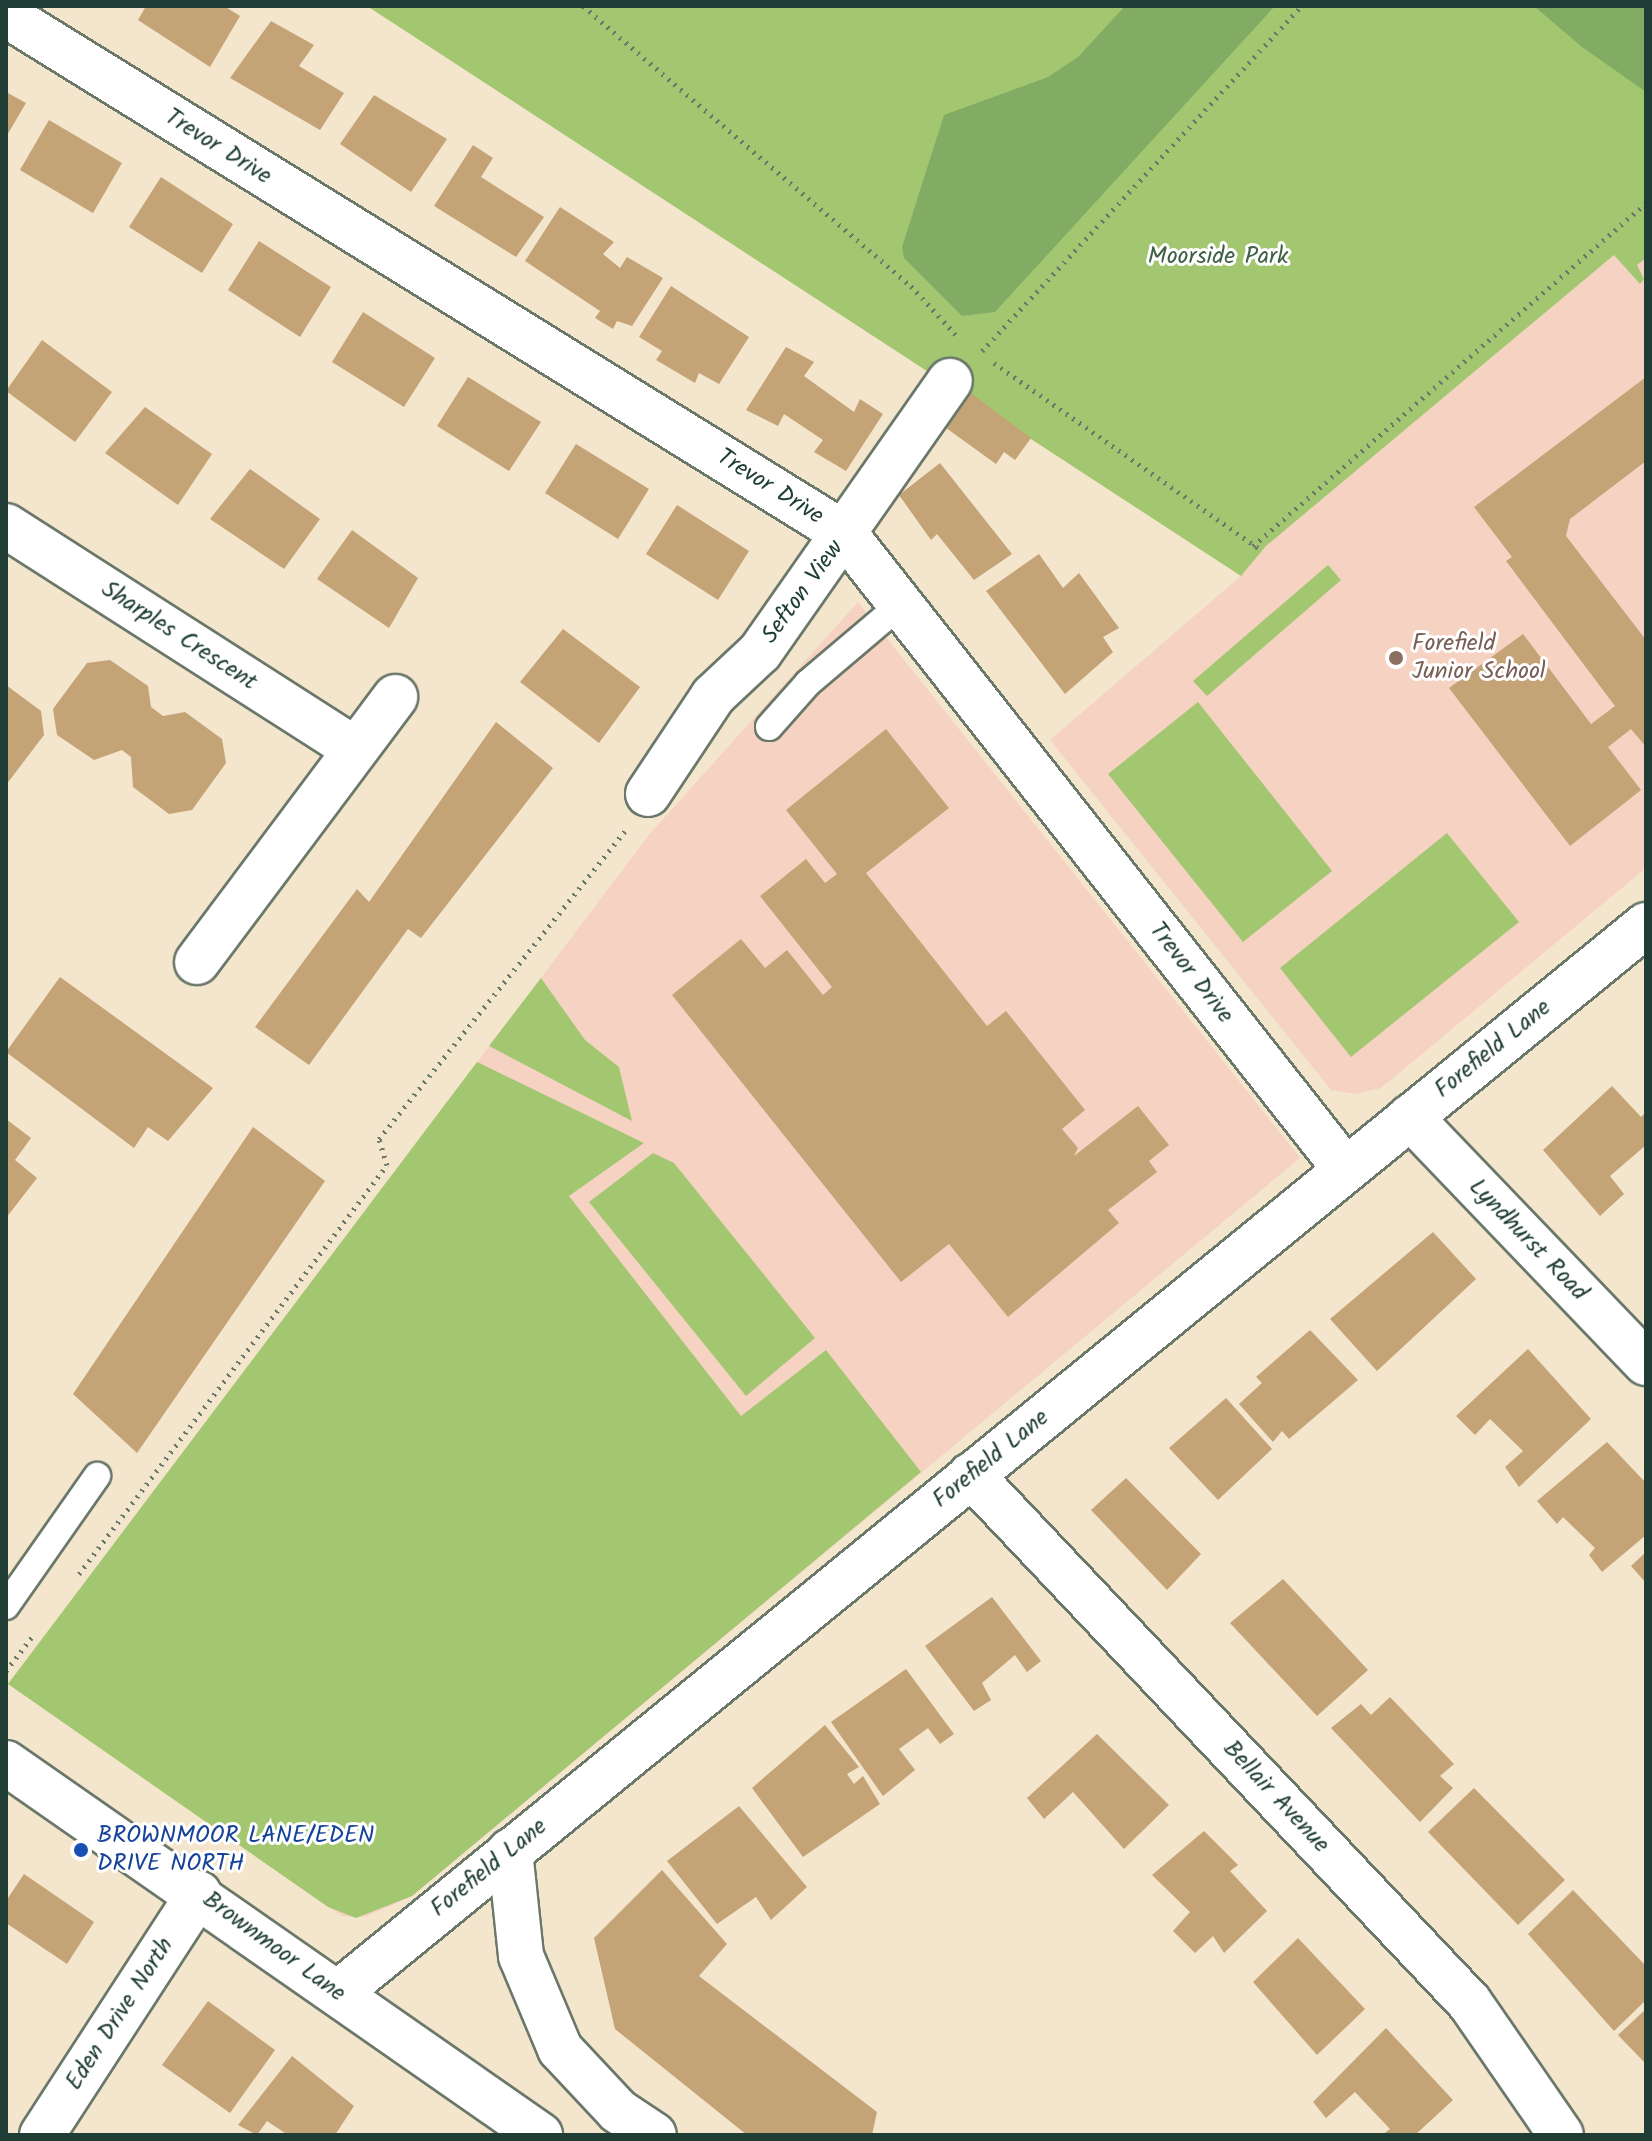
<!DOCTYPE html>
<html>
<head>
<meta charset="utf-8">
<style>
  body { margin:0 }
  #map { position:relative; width:1652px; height:2141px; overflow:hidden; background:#f4e5cd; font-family:Kalam,sans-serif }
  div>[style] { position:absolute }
  .built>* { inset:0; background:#f6d2c3 }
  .green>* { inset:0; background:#a3c771 }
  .forest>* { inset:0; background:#82ac63 }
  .building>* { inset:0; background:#c4a376 }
  .path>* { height:5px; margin-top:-2.5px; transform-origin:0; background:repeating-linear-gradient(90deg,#6a786a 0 2px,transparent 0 8px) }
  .roads { filter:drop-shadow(2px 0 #6a786a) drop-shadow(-2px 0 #6a786a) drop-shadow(0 2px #6a786a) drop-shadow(0 -2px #6a786a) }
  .lane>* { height:26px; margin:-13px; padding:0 13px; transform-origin:13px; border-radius:13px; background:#fff }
  .street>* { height:44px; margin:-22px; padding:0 22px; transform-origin:22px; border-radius:22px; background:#fff }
  .secondary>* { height:44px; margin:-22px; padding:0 22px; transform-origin:22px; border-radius:22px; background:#fff }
  .dots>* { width:22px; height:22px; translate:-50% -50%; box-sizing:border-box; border:4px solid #fff; border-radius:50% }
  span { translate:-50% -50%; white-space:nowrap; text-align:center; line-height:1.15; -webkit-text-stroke:6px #fff; paint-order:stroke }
  .street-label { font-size:24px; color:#1f3d34 }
  .park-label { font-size:24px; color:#406043 }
  .education-label { font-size:24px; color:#785e54 }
  .left { translate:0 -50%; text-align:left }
  .transit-label { font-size:24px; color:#164399 }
  .frame { position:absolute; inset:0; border:8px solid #1f3d34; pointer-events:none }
</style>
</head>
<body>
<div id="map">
  <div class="built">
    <i style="clip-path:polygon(1646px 228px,1646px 868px,1381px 1088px,1356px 1094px,1331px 1090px,1050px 740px,1241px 576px,1266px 546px)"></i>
    <i style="clip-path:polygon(858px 602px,1300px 1158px,412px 1896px,365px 1917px,342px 1916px,8px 1684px,648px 836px)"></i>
  </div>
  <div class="green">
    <i style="clip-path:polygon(367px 6px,1646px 6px,1646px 258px,1637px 265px,1644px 279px,1640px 284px,1614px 255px,1266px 546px,1241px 576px)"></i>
    <i style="clip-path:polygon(1328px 565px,1341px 580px,1207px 696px,1193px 681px)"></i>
    <i style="clip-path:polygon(1198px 702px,1332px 871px,1243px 942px,1108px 774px)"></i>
    <i style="clip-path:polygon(1447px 833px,1519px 922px,1351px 1057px,1280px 968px)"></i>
    <i style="clip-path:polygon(541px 978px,585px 1040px,619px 1067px,632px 1121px,489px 1046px)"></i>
    <i style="clip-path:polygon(477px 1062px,644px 1143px,569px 1196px,741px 1416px,826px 1350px,921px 1472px,412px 1896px,356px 1918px,328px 1907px,8px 1684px)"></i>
    <i style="clip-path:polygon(653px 1153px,674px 1163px,815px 1338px,746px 1396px,589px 1202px)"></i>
  </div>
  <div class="forest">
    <i style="clip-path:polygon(1125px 6px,1275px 6px,995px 312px,962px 316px,904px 258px,902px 247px,944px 115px,1048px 77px,1078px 57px)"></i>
    <i style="clip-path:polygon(1534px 6px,1646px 6px,1646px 92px,1582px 47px)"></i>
  </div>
  <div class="building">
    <i style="clip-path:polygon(146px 6px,224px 6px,240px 16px,210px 67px,138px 20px)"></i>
    <i style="clip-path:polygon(271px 21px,314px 45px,299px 66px,344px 93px,320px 130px,230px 78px)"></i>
    <i style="clip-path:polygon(6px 92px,26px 103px,6px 137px)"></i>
    <i style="clip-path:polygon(374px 95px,447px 139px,411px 192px,340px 144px)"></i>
    <i style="clip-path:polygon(49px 120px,122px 163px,93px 213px,20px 170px)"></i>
    <i style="clip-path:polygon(473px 145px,493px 158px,481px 177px,544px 217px,516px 257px,434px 206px)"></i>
    <i style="clip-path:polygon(161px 177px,233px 224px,202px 273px,129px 227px)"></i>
    <i style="clip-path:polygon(560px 207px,614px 242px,603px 254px,620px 268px,627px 257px,663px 278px,632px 326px,617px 321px,613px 329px,595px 318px,600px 311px,525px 261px)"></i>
    <i style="clip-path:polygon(259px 241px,331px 287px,300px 337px,228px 290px)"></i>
    <i style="clip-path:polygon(671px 286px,749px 337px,719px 384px,699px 373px,695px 383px,656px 360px,662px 351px,639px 337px)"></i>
    <i style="clip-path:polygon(363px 312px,435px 358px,404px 407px,332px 362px)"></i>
    <i style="clip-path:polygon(42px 340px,112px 392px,75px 442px,6px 391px)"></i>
    <i style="clip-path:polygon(786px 347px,814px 362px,804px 376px,854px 412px,860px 399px,883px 414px,846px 471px,814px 452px,823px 440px,784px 414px,778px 426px,746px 410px)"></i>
    <i style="clip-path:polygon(468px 377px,541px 422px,509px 471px,437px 426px)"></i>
    <i style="clip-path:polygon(1646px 377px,1646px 461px,1570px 519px,1566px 536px,1646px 640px,1646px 747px,1631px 729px,1608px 747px,1641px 790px,1570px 846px,1449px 688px,1523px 634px,1591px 724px,1615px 706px,1506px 561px,1512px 557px,1474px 507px)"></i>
    <i style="clip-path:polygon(968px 391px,1031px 438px,1015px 460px,1004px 452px,996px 464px,942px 425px)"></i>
    <i style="clip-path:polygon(145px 407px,212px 454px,178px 505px,105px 453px)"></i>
    <i style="clip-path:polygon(576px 444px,649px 489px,618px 539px,545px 493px)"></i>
    <i style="clip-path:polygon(940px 463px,1012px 554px,974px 580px,937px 534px,931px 540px,899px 495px)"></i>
    <i style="clip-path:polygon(250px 469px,320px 519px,284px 569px,210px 519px)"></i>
    <i style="clip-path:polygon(677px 505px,749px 551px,718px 600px,646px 554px)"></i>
    <i style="clip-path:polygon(352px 530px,418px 578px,389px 628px,317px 579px)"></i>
    <i style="clip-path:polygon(1039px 554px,1063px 588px,1079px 573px,1119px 628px,1103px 637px,1113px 652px,1065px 694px,986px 591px)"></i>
    <i style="clip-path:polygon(563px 629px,640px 687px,599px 743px,520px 682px)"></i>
    <i style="clip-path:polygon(110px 660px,148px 686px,151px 707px,163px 716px,185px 712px,222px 739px,226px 763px,192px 810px,169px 814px,133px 787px,131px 757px,122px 750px,94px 760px,57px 735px,53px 709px,87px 663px)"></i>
    <i style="clip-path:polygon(6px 685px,41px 711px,44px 735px,6px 785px)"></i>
    <i style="clip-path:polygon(496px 722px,553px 768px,421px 938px,408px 929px,309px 1065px,255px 1027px,357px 889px,369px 902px)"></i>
    <i style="clip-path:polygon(886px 729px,949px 808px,866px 873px,987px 1026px,1006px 1011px,1085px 1110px,1062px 1129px,1078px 1148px,1074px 1156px,1138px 1106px,1169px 1145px,1149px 1161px,1157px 1172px,1108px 1210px,1119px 1223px,1008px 1317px,949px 1244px,901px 1282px,672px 995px,741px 939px,765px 968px,787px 950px,823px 995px,832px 987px,760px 896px,806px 859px,825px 883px,837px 874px,786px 810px)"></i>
    <i style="clip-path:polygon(60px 977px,213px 1088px,168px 1141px,148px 1127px,134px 1148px,6px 1052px)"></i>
    <i style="clip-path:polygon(1612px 1086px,1641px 1117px,1646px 1112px,1646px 1145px,1610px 1176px,1624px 1194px,1600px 1216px,1543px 1150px)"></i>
    <i style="clip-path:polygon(6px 1119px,31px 1138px,15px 1160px,37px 1178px,6px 1218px)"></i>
    <i style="clip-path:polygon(253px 1127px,325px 1181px,137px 1453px,73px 1394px)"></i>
    <i style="clip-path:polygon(1433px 1232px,1476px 1279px,1377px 1371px,1330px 1319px)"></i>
    <i style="clip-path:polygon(1310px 1330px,1358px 1380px,1289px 1439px,1282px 1431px,1273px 1442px,1239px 1404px,1262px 1383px,1256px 1377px)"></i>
    <i style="clip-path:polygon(1528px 1349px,1591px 1419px,1519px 1487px,1505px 1467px,1523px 1451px,1490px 1419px,1475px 1435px,1456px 1416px)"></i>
    <i style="clip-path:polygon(1226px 1398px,1272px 1449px,1218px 1500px,1169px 1448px)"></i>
    <i style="clip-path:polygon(1607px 1442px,1646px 1483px,1646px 1535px,1602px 1572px,1589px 1555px,1595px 1548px,1563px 1517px,1557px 1524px,1537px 1501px)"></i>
    <i style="clip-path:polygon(1126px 1478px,1201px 1554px,1167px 1590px,1091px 1510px)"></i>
    <i style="clip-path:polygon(1646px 1552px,1646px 1583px,1631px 1566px)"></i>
    <i style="clip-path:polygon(1283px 1579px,1368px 1670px,1317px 1716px,1230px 1623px)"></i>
    <i style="clip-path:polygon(992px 1597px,1041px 1661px,1027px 1672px,1015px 1655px,982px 1683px,991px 1700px,974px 1711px,925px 1646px)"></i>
    <i style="clip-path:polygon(906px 1669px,954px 1734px,940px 1744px,928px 1728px,899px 1749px,915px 1770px,883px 1796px,831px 1722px)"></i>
    <i style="clip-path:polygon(1390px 1697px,1454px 1764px,1440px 1776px,1453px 1788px,1420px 1822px,1331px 1728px,1361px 1704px,1371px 1715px)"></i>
    <i style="clip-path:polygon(825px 1725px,859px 1767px,847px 1774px,854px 1784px,863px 1776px,880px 1804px,803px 1857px,752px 1788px)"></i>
    <i style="clip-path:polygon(1097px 1734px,1169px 1805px,1124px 1849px,1073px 1792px,1044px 1819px,1027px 1798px)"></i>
    <i style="clip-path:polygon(1474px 1788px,1565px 1880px,1518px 1925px,1428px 1832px)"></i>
    <i style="clip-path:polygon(739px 1806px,807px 1887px,771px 1920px,756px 1897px,717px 1924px,667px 1861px)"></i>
    <i style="clip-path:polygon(1204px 1831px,1238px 1865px,1230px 1871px,1267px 1911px,1224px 1953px,1213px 1936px,1195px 1953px,1173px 1931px,1190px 1912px,1152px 1875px)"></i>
    <i style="clip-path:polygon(662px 1870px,727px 1944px,699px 1976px,877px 2112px,872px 2135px,747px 2135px,615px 2029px,594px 1938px)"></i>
    <i style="clip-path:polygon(24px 1874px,94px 1922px,67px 1964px,6px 1923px,6px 1901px)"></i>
    <i style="clip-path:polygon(1573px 1890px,1646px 1966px,1646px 2000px,1614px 2031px,1528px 1934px)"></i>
    <i style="clip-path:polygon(1298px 1938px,1365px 2009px,1317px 2055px,1253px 1982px)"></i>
    <i style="clip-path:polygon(208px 2001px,275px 2050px,230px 2113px,162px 2065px)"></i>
    <i style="clip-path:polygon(1646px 2009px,1646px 2064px,1618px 2035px)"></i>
    <i style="clip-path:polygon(1386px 2028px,1453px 2100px,1415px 2135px,1382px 2135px,1390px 2129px,1355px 2092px,1326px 2118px,1313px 2102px)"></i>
    <i style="clip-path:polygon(292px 2056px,354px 2106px,335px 2135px,288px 2135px,267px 2121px,257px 2135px,238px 2125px)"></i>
  </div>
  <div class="path">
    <i style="left:583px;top:6px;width:431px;rotate:40.5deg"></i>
    <i style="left:911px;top:286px;width:68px;rotate:47.4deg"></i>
    <i style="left:982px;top:351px;width:471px;rotate:-47.2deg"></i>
    <i style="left:994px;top:363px;width:326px;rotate:35deg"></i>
    <i style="left:1253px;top:546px;width:522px;rotate:-41.11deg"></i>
    <i style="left:79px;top:1574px;width:512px;rotate:-53.02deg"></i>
    <i style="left:387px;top:1165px;width:27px;rotate:-107deg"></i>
    <i style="left:379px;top:1139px;width:394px;rotate:-51.4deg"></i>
    <i style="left:6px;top:1671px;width:43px;rotate:-52.6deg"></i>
  </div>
  <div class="roads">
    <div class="lane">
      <i style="left:769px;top:727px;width:59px;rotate:-48.4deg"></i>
      <i style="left:808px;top:683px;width:121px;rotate:-40.3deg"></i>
      <i style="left:6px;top:1606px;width:159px;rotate:-55deg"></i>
    </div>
    <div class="street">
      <i style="left:6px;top:15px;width:987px;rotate:31.74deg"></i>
      <i style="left:845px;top:534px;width:808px;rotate:51.78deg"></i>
      <i style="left:6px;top:526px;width:411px;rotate:32.6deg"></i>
      <i style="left:648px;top:794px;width:118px;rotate:-56.4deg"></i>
      <i style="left:713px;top:696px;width:64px;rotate:-43.1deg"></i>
      <i style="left:760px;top:652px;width:331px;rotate:-55deg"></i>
      <i style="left:197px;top:962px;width:331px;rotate:-53.2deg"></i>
      <i style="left:1410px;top:1117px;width:341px;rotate:46.2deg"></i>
      <i style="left:971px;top:1475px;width:726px;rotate:46.62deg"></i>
      <i style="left:1470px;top:2003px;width:160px;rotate:55.4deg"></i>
      <i style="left:510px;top:1851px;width:106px;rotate:84deg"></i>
      <i style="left:521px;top:1956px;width:101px;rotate:67.2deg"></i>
      <i style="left:560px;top:2049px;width:85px;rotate:46.9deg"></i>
      <i style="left:618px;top:2111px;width:43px;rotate:33.7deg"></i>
      <i style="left:338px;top:1993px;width:1689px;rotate:-39.23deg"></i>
      <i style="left:42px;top:2135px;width:288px;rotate:-57deg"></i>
    </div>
    <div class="secondary">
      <i style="left:6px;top:1763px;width:651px;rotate:34.86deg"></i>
    </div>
  </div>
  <div class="dots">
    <i style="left:1396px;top:658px;background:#8d6e63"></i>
    <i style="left:81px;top:1850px;background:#1a4fb4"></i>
  </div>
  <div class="street-label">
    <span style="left:218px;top:147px;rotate:32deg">Trevor Drive</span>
    <span style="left:770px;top:487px;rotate:32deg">Trevor Drive</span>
    <span style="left:803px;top:592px;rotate:-54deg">Sefton View</span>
    <span style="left:179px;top:636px;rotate:33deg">Sharples Crescent</span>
    <span style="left:1191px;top:973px;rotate:52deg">Trevor Drive</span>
    <span style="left:1493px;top:1049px;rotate:-39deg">Forefield Lane</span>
    <span style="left:1528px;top:1240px;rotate:46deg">Lyndhurst Road</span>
    <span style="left:991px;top:1459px;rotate:-39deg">Forefield Lane</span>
    <span style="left:1276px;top:1797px;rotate:47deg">Bellair Avenue</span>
    <span style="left:489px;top:1868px;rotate:-39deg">Forefield Lane</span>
    <span style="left:274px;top:1947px;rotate:36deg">Brownmoor Lane</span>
    <span style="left:120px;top:2014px;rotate:-57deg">Eden Drive North</span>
  </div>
  <div class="park-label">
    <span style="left:1218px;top:257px">Moorside Park</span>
  </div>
  <div class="education-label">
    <span class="left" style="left:1412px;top:658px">Forefield<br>Junior School</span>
  </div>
  <div class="transit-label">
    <span class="left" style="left:97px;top:1850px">BROWNMOOR LANE/EDEN<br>DRIVE NORTH</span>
  </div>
  <div class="frame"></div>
</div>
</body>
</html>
